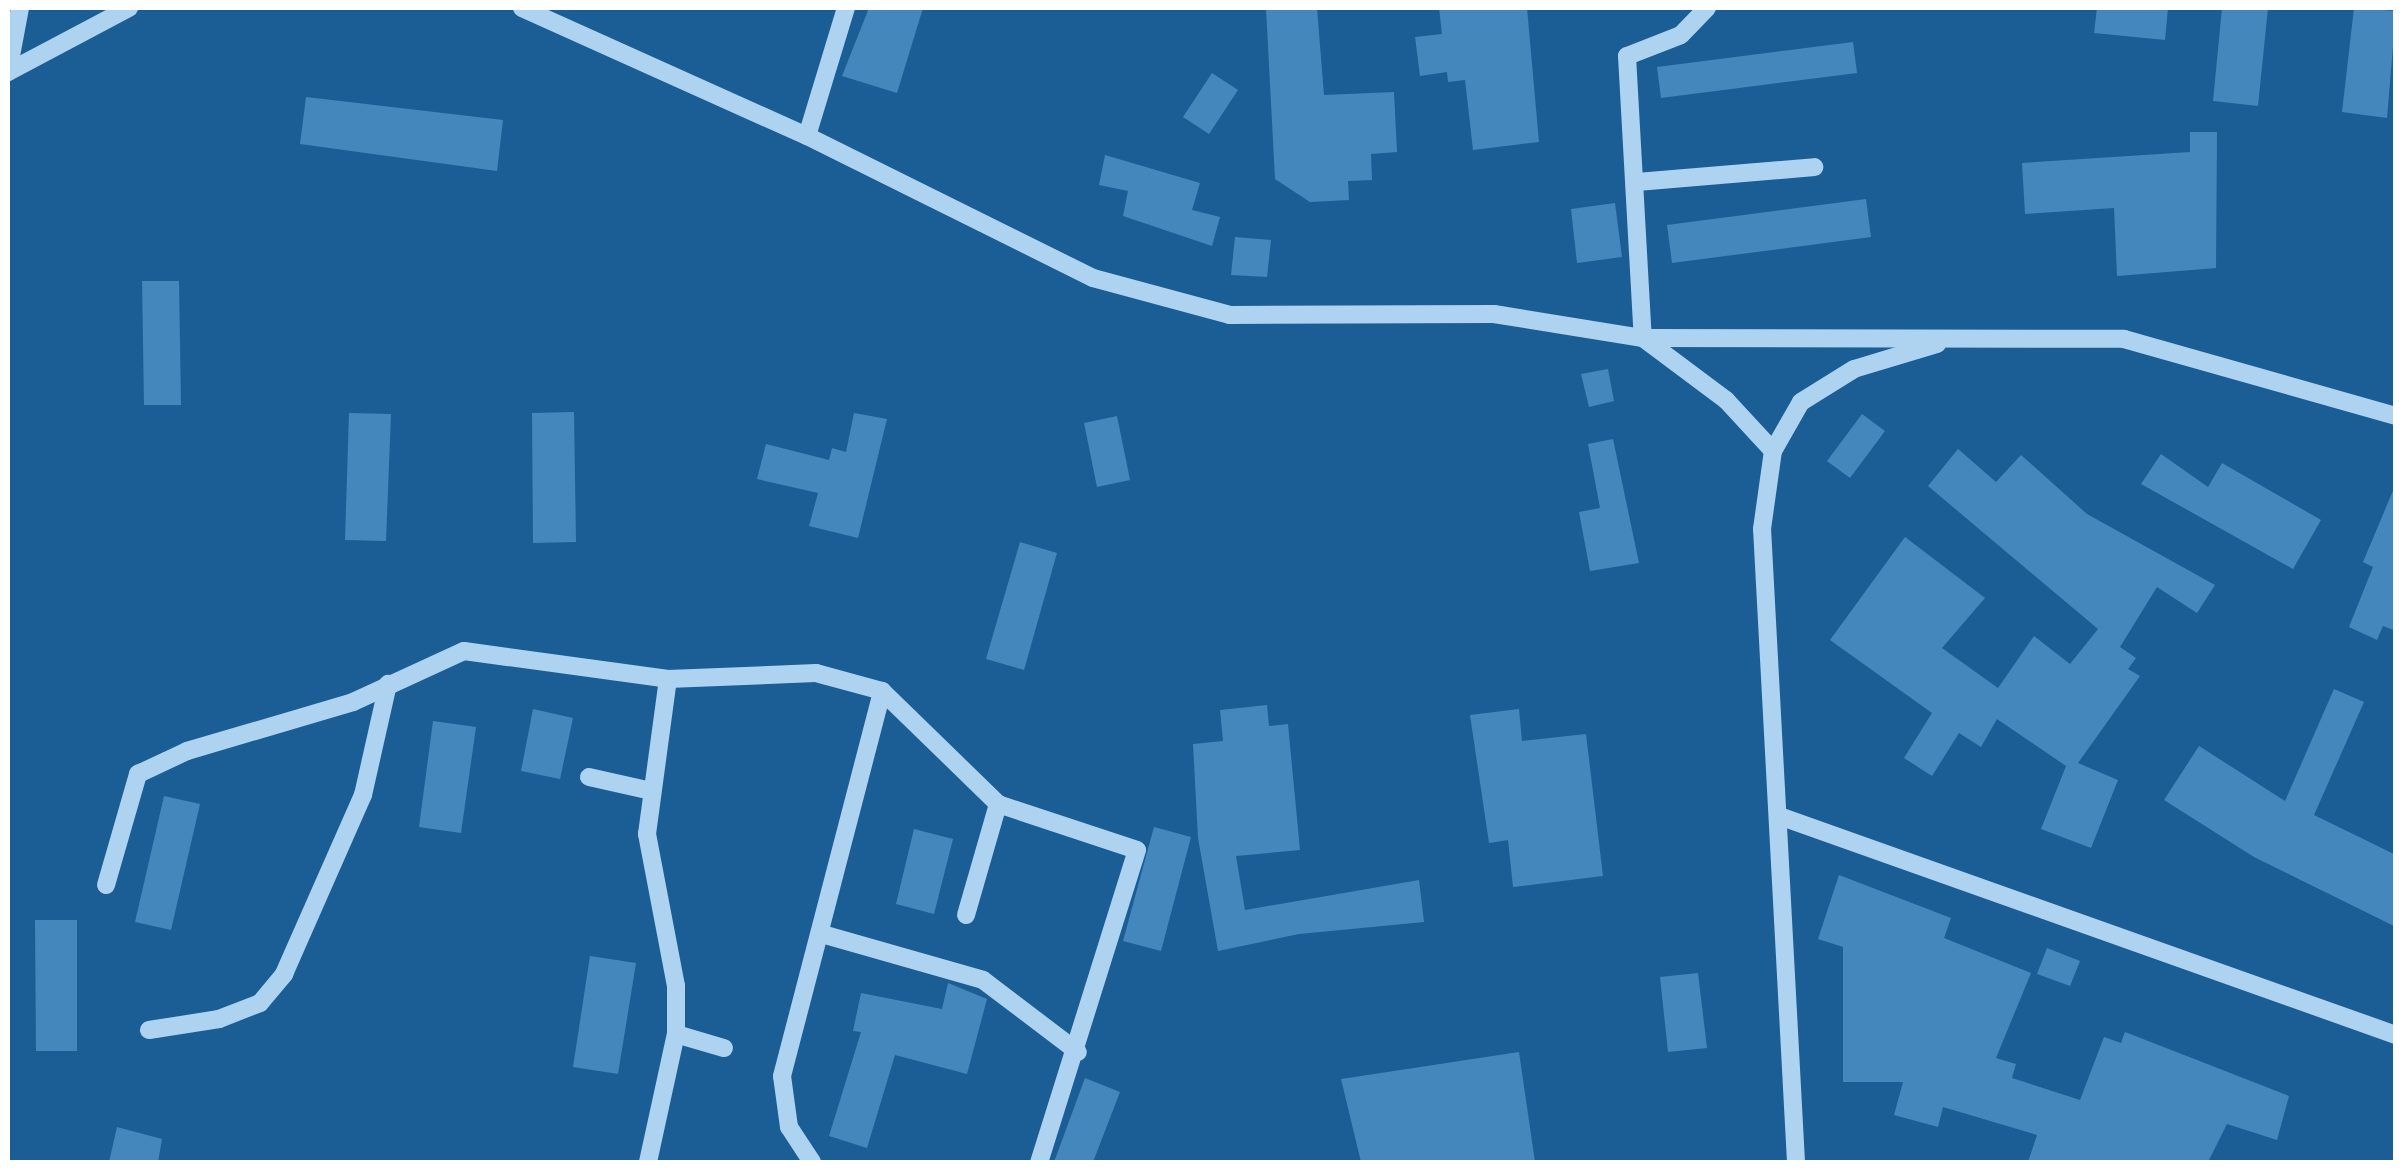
<!DOCTYPE html>
<html>
<head>
<meta charset="utf-8">
<style>
  body { margin:0 }
  #map { position:relative; width:2403px; height:1170px; overflow:hidden; background:#1b5e96; font-family:Cabin,sans-serif }
  div>[style] { position:absolute }
  .building>* { inset:0; background:#4487bd }
  .minor>* { height:18px; margin:-9px; padding:0 9px; transform-origin:9px; border-radius:9px; background:#aed3f0 }
  span { translate:-50% -50%; white-space:nowrap; text-align:center; line-height:1.15; -webkit-text-stroke:10px #1b5e96; paint-order:stroke }
  .frame { position:absolute; inset:0; border:10px solid #fff; pointer-events:none }
</style>
</head>
<body>
<div id="map">
  <div class="building">
    <i style="clip-path:polygon(869px 8px,923px 8px,897px 93px,842px 76px)"></i>
    <i style="clip-path:polygon(1266px 8px,1317px 8px,1324px 95px,1394px 92px,1397px 152px,1371px 154px,1372px 180px,1348px 181px,1349px 200px,1310px 202px,1275px 179px)"></i>
    <i style="clip-path:polygon(1439px 8px,1527px 8px,1539px 142px,1473px 150px,1465px 80px,1448px 82px,1447px 72px,1420px 76px,1415px 37px,1442px 34px)"></i>
    <i style="clip-path:polygon(2097px 8px,2168px 8px,2165px 40px,2094px 33px)"></i>
    <i style="clip-path:polygon(2222px 8px,2268px 8px,2258px 106px,2213px 101px)"></i>
    <i style="clip-path:polygon(2354px 8px,2396px 11px,2387px 118px,2342px 112px)"></i>
    <i style="clip-path:polygon(1853px 42px,1857px 73px,1661px 98px,1657px 67px)"></i>
    <i style="clip-path:polygon(1212px 73px,1238px 90px,1209px 134px,1183px 117px)"></i>
    <i style="clip-path:polygon(306px 97px,503px 120px,497px 171px,300px 144px)"></i>
    <i style="clip-path:polygon(2190px 132px,2217px 132px,2216px 268px,2117px 276px,2114px 208px,2025px 214px,2022px 163px,2190px 152px)"></i>
    <i style="clip-path:polygon(1105px 155px,1200px 183px,1192px 210px,1220px 217px,1212px 246px,1123px 216px,1128px 191px,1099px 185px)"></i>
    <i style="clip-path:polygon(1866px 199px,1871px 237px,1672px 263px,1667px 225px)"></i>
    <i style="clip-path:polygon(1615px 203px,1622px 257px,1577px 263px,1571px 209px)"></i>
    <i style="clip-path:polygon(1235px 237px,1271px 240px,1267px 277px,1231px 275px)"></i>
    <i style="clip-path:polygon(142px 281px,179px 281px,181px 405px,144px 405px)"></i>
    <i style="clip-path:polygon(1608px 369px,1614px 401px,1589px 407px,1581px 374px)"></i>
    <i style="clip-path:polygon(574px 412px,576px 542px,533px 543px,532px 413px)"></i>
    <i style="clip-path:polygon(349px 413px,391px 414px,386px 541px,345px 540px)"></i>
    <i style="clip-path:polygon(854px 413px,887px 419px,858px 538px,809px 526px,818px 493px,757px 479px,766px 444px,829px 460px,832px 448px,846px 452px)"></i>
    <i style="clip-path:polygon(1862px 414px,1885px 431px,1850px 478px,1827px 461px)"></i>
    <i style="clip-path:polygon(1117px 416px,1130px 480px,1097px 487px,1084px 423px)"></i>
    <i style="clip-path:polygon(1613px 439px,1639px 563px,1590px 571px,1579px 512px,1600px 508px,1588px 444px)"></i>
    <i style="clip-path:polygon(1958px 449px,1996px 482px,2021px 455px,2087px 514px,2215px 585px,2197px 613px,2157px 587px,2120px 647px,2136px 658px,2128px 669px,2140px 676px,2078px 763px,2118px 780px,2091px 848px,2041px 829px,2066px 766px,1997px 719px,1981px 747px,1959px 733px,1932px 776px,1904px 758px,1932px 713px,1830px 640px,1905px 537px,1985px 598px,1942px 648px,1998px 688px,2034px 636px,2070px 664px,2098px 629px,1928px 486px)"></i>
    <i style="clip-path:polygon(2161px 454px,2208px 487px,2222px 463px,2321px 520px,2293px 569px,2141px 484px)"></i>
    <i style="clip-path:polygon(2395px 486px,2396px 631px,2383px 626px,2377px 640px,2349px 627px,2373px 567px,2363px 562px)"></i>
    <i style="clip-path:polygon(1020px 542px,1057px 553px,1024px 670px,986px 659px)"></i>
    <i style="clip-path:polygon(2334px 689px,2364px 702px,2314px 815px,2396px 855px,2396px 927px,2254px 857px,2164px 800px,2199px 746px,2285px 801px)"></i>
    <i style="clip-path:polygon(1267px 705px,1269px 726px,1288px 724px,1300px 850px,1236px 856px,1245px 910px,1419px 880px,1424px 922px,1299px 934px,1218px 951px,1198px 838px,1193px 744px,1223px 741px,1220px 710px)"></i>
    <i style="clip-path:polygon(533px 709px,573px 718px,560px 779px,521px 771px)"></i>
    <i style="clip-path:polygon(1519px 709px,1522px 741px,1586px 734px,1603px 876px,1513px 887px,1508px 840px,1489px 843px,1470px 715px)"></i>
    <i style="clip-path:polygon(433px 721px,476px 727px,461px 833px,419px 827px)"></i>
    <i style="clip-path:polygon(164px 796px,200px 804px,171px 930px,135px 922px)"></i>
    <i style="clip-path:polygon(1154px 827px,1191px 837px,1161px 951px,1123px 941px)"></i>
    <i style="clip-path:polygon(914px 829px,953px 839px,934px 914px,896px 904px)"></i>
    <i style="clip-path:polygon(1839px 875px,1951px 918px,1944px 938px,2031px 973px,1996px 1058px,2016px 1064px,2012px 1078px,2080px 1100px,2104px 1037px,2121px 1043px,2125px 1032px,2289px 1096px,2277px 1140px,2227px 1124px,2208px 1162px,2028px 1162px,2037px 1135px,1943px 1107px,1938px 1127px,1894px 1115px,1903px 1082px,1843px 1082px,1843px 947px,1818px 939px)"></i>
    <i style="clip-path:polygon(35px 920px,77px 920px,77px 1051px,36px 1051px)"></i>
    <i style="clip-path:polygon(2047px 948px,2080px 961px,2070px 986px,2037px 974px)"></i>
    <i style="clip-path:polygon(590px 956px,636px 963px,618px 1074px,573px 1067px)"></i>
    <i style="clip-path:polygon(1698px 973px,1707px 1048px,1668px 1052px,1660px 977px)"></i>
    <i style="clip-path:polygon(948px 983px,987px 999px,967px 1074px,895px 1055px,867px 1148px,829px 1136px,861px 1032px,853px 1031px,861px 993px,942px 1009px)"></i>
    <i style="clip-path:polygon(1519px 1052px,1535px 1162px,1361px 1162px,1341px 1079px)"></i>
    <i style="clip-path:polygon(1085px 1078px,1120px 1092px,1093px 1162px,1054px 1162px)"></i>
    <i style="clip-path:polygon(117px 1127px,162px 1139px,158px 1162px,109px 1162px)"></i>
  </div>
  <div class="minor">
    <i style="left:522px;top:8px;width:312px;rotate:24.2deg"></i>
    <i style="left:807px;top:136px;width:319px;rotate:26.4deg"></i>
    <i style="left:1093px;top:278px;width:142px;rotate:15.1deg"></i>
    <i style="left:1230px;top:315px;width:264px;rotate:-0.2deg"></i>
    <i style="left:1494px;top:314px;width:151px;rotate:9.2deg"></i>
    <i style="left:1643px;top:338px;width:481px;rotate:0.1deg"></i>
    <i style="left:2124px;top:339px;width:283px;rotate:15.8deg"></i>
    <i style="left:1707px;top:8px;width:37px;rotate:134deg"></i>
    <i style="left:1681px;top:35px;width:58px;rotate:158.7deg"></i>
    <i style="left:1627px;top:56px;width:282px;rotate:86.8deg"></i>
    <i style="left:1643px;top:338px;width:104px;rotate:36.8deg"></i>
    <i style="left:1726px;top:400px;width:69px;rotate:47.3deg"></i>
    <i style="left:8px;top:72px;width:137px;rotate:-27.9deg"></i>
    <i style="left:8px;top:72px;width:65px;rotate:-79.4deg"></i>
    <i style="left:807px;top:136px;width:134px;rotate:-73.1deg"></i>
    <i style="left:1637px;top:182px;width:178px;rotate:-4.8deg"></i>
    <i style="left:589px;top:777px;width:64px;rotate:12.7deg"></i>
    <i style="left:1782px;top:817px;width:652px;rotate:19.55deg"></i>
    <i style="left:106px;top:885px;width:116px;rotate:-73.9deg"></i>
    <i style="left:138px;top:774px;width:54px;rotate:-25.1deg"></i>
    <i style="left:187px;top:751px;width:173px;rotate:-16.4deg"></i>
    <i style="left:353px;top:702px;width:122px;rotate:-24.7deg"></i>
    <i style="left:464px;top:651px;width:206px;rotate:7.8deg"></i>
    <i style="left:668px;top:679px;width:148px;rotate:-2.3deg"></i>
    <i style="left:816px;top:673px;width:68px;rotate:15.3deg"></i>
    <i style="left:882px;top:691px;width:162px;rotate:44.2deg"></i>
    <i style="left:998px;top:804px;width:146px;rotate:18.3deg"></i>
    <i style="left:1137px;top:850px;width:327px;rotate:107.4deg"></i>
    <i style="left:966px;top:915px;width:116px;rotate:-73.9deg"></i>
    <i style="left:822px;top:934px;width:167px;rotate:15.9deg"></i>
    <i style="left:983px;top:980px;width:119px;rotate:37.2deg"></i>
    <i style="left:149px;top:1030px;width:71px;rotate:-8.9deg"></i>
    <i style="left:219px;top:1019px;width:44px;rotate:-21.3deg"></i>
    <i style="left:260px;top:1003px;width:38px;rotate:-50deg"></i>
    <i style="left:284px;top:974px;width:196px;rotate:-66.2deg"></i>
    <i style="left:363px;top:795px;width:114px;rotate:-77.3deg"></i>
    <i style="left:676px;top:1034px;width:50px;rotate:16.3deg"></i>
    <i style="left:648px;top:1162px;width:131px;rotate:-77.7deg"></i>
    <i style="left:676px;top:1034px;width:48px;rotate:-90deg"></i>
    <i style="left:676px;top:986px;width:155px;rotate:-100.8deg"></i>
    <i style="left:647px;top:834px;width:156px;rotate:-82.3deg"></i>
    <i style="left:812px;top:1162px;width:42px;rotate:-123.3deg"></i>
    <i style="left:789px;top:1127px;width:51px;rotate:-97.8deg"></i>
    <i style="left:782px;top:1076px;width:398px;rotate:-75.4deg"></i>
    <i style="left:1796px;top:1162px;width:634px;rotate:-93.07deg"></i>
    <i style="left:1762px;top:529px;width:79px;rotate:-82deg"></i>
    <i style="left:1773px;top:451px;width:56px;rotate:-60.3deg"></i>
    <i style="left:1801px;top:402px;width:62px;rotate:-31.9deg"></i>
    <i style="left:1854px;top:369px;width:87px;rotate:-16.8deg"></i>
  </div>
  <div class="frame"></div>
</div>
</body>
</html>
